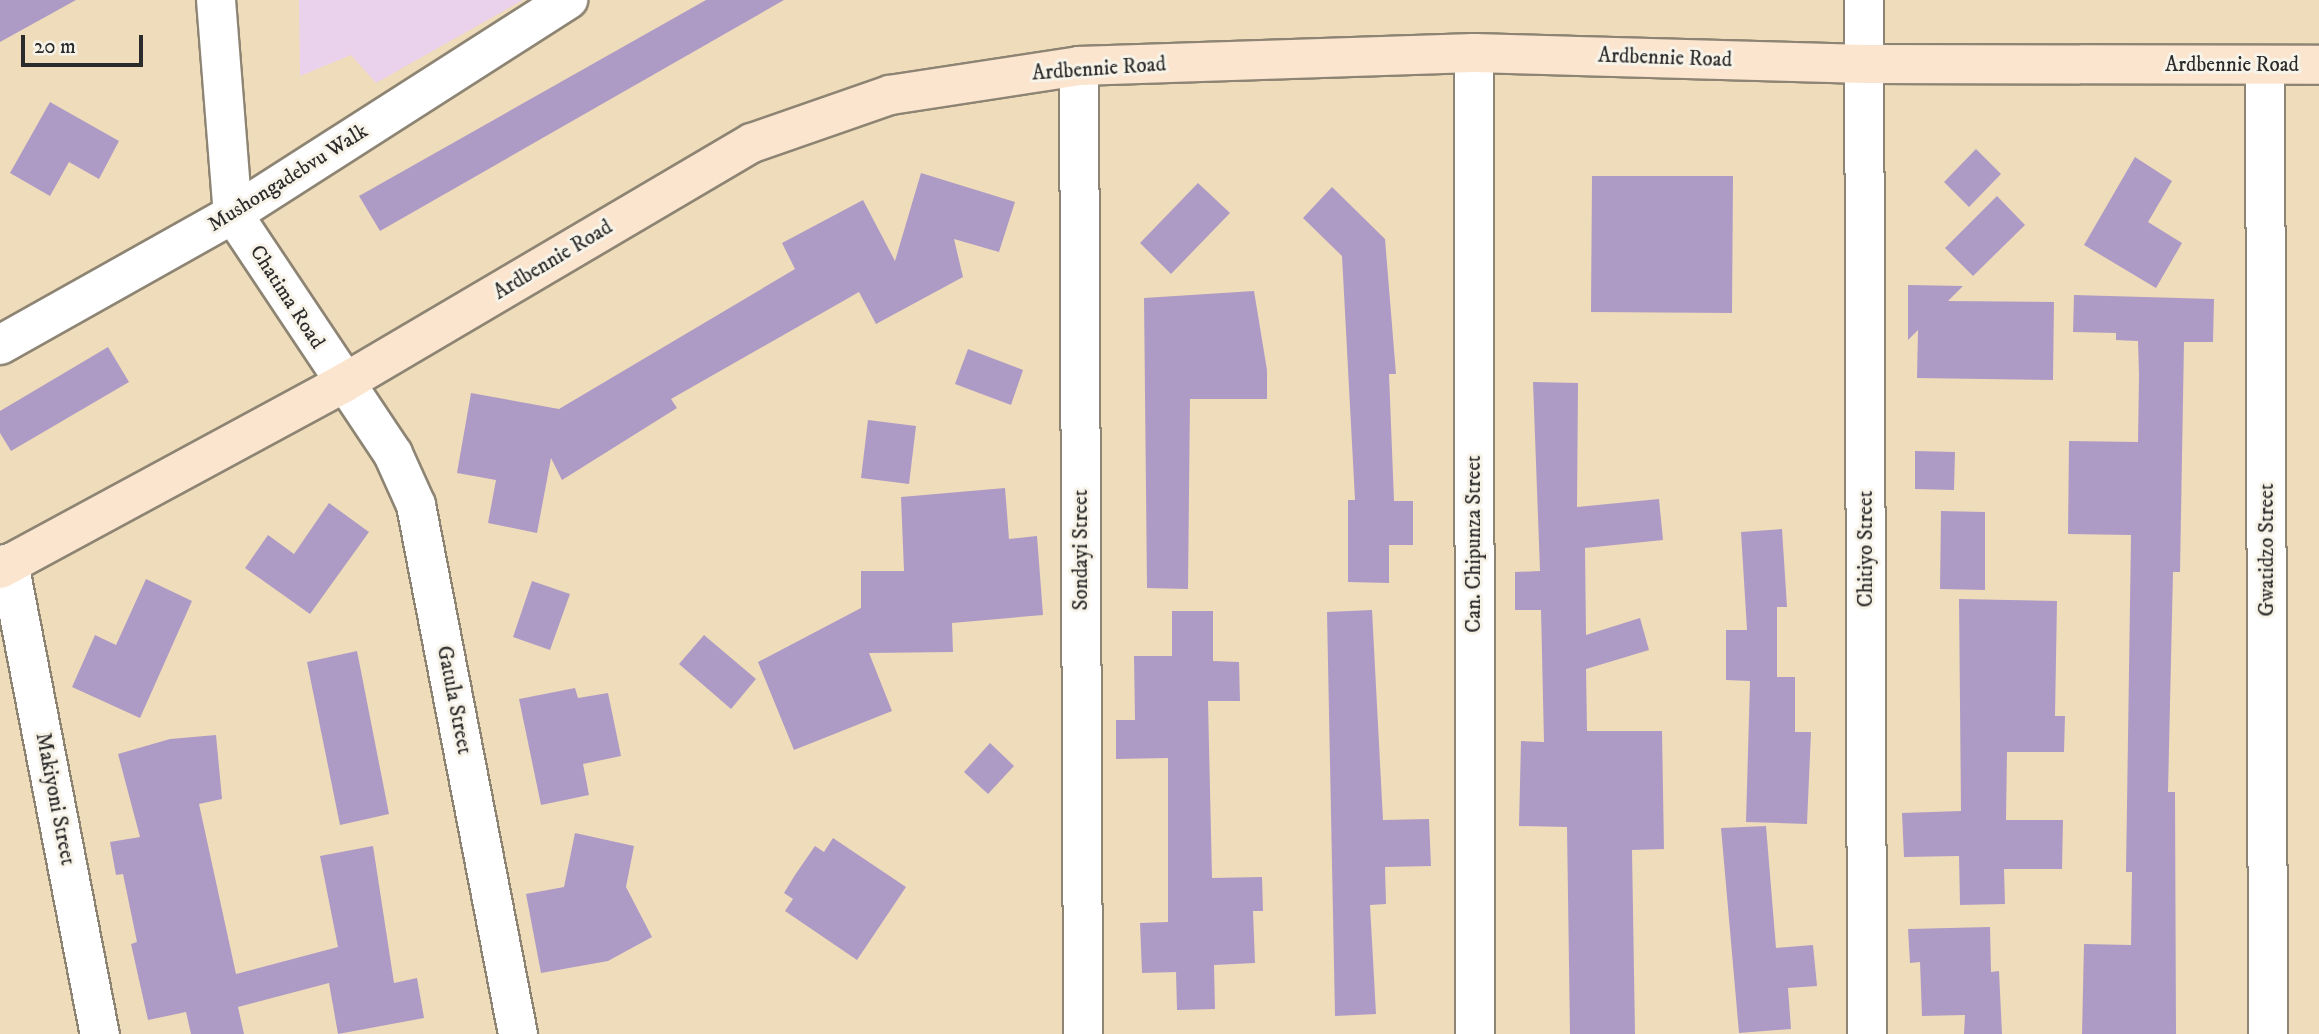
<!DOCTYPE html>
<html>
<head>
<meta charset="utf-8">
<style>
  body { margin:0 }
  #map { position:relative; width:2319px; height:1034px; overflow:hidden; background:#efdcbb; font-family:"IM FELL DW Pica",serif }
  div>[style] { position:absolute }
  .built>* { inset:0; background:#ead1ec }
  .building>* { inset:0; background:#ae9bc5 }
  .roads { filter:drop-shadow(2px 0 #8d8473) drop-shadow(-2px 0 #8d8473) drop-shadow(0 2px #8d8473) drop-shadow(0 -2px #8d8473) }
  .minor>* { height:38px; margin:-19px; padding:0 19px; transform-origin:19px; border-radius:19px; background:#fff }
  .secondary>* { height:38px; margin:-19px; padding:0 19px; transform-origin:19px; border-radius:19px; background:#fbe5cf }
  span { translate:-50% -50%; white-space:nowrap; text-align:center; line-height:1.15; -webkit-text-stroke:6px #f7f3e8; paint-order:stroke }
  .street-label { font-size:21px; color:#2b2b2b }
  .scale { position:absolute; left:21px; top:35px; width:122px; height:32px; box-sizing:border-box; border:4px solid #2b2b2b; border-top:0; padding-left:9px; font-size:21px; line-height:24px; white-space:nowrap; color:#2b2b2b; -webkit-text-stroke:5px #f7f3e8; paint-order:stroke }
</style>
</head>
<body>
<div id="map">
  <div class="built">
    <i style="clip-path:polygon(299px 0,523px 0,376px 83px,351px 55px,300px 76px)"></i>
  </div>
  <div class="building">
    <i style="clip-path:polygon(0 0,76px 0,0 42px)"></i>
    <i style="clip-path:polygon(706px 0,784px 0,380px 231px,359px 196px)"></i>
    <i style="clip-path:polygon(50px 102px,119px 141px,99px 179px,69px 162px,50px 196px,10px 173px)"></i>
    <i style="clip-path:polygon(1976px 149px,2001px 174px,1969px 207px,1944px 182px)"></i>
    <i style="clip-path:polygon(2135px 157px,2172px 181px,2148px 222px,2182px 243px,2156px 288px,2084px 245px)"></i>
    <i style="clip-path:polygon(921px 173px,1015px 202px,999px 252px,954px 239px,963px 277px,876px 324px,859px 292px,671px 399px,677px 408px,562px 480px,551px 458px,537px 533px,488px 523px,496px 480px,457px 473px,471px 393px,559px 409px,795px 269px,782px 243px,863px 200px,895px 261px)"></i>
    <i style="clip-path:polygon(1592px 176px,1733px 176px,1732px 313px,1591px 312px)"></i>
    <i style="clip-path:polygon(1198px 183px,1230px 213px,1171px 274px,1140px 243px)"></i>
    <i style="clip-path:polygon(1332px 187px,1385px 239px,1396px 374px,1389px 374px,1394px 501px,1413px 501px,1413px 545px,1389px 545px,1389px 583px,1348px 582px,1348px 500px,1355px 500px,1342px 256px,1303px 218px)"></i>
    <i style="clip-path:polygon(1997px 196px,2025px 225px,1973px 276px,1945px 248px)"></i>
    <i style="clip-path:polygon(1908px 285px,1963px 286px,1948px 301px,2054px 302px,2053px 380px,1917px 378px,1918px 330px,1908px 340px)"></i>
    <i style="clip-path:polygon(1254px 291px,1267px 370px,1267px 399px,1190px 399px,1188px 589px,1147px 588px,1144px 298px)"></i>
    <i style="clip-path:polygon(2074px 295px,2214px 299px,2213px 342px,2184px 342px,2180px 572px,2173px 572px,2168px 792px,2175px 792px,2176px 1034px,2082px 1034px,2084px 944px,2131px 945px,2132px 872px,2126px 872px,2131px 535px,2068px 534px,2069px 441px,2138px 442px,2139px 375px,2138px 341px,2116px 340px,2116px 333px,2073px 332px)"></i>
    <i style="clip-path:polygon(108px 347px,129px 382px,11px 451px,0 433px,0 411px)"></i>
    <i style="clip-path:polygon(968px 349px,1023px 370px,1011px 405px,955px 384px)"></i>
    <i style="clip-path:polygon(1533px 382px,1578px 383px,1577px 507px,1659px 499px,1663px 540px,1585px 548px,1586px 635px,1640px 618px,1649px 650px,1586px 669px,1587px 731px,1662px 731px,1664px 849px,1632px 850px,1635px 1034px,1570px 1034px,1567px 827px,1519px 826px,1521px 741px,1544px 742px,1541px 610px,1515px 610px,1515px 572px,1540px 571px)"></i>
    <i style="clip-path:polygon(868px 420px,916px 426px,909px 484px,861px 478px)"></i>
    <i style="clip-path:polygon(1915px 451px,1955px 452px,1954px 490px,1915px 489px)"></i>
    <i style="clip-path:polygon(1005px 488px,1009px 539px,1037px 536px,1043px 615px,952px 623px,953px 652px,869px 653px,892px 711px,794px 750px,758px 662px,861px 608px,861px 571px,904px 571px,901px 497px)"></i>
    <i style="clip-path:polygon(329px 503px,369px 532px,310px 614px,245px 568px,268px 535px,294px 554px)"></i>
    <i style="clip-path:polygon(1941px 511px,1985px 512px,1985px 590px,1940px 589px)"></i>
    <i style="clip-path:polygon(1782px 529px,1787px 607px,1777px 607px,1777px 677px,1795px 677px,1795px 732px,1811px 732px,1807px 824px,1746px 822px,1750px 681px,1726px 680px,1726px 630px,1747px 630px,1741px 532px)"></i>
    <i style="clip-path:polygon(146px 579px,192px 601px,140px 718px,72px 687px,95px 635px,116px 645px)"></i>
    <i style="clip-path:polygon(532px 581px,570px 594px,550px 650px,513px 637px)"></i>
    <i style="clip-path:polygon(1959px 599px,2057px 601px,2055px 716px,2065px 716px,2064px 752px,2007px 752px,2006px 820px,2063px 820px,2062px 869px,2004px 869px,2005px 904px,1960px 905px,1959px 856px,1904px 857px,1902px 813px,1961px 811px)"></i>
    <i style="clip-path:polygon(1372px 610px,1383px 820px,1429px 819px,1431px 866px,1385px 867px,1386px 904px,1370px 905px,1376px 1014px,1335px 1016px,1327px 612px)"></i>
    <i style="clip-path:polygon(1172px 611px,1213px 611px,1213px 661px,1239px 662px,1240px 701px,1208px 701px,1212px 878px,1262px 877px,1263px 911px,1253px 911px,1255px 963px,1214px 965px,1215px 1009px,1177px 1010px,1176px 972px,1142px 973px,1140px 923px,1168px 922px,1168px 758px,1116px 759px,1116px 720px,1135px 720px,1134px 656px,1172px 656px)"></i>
    <i style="clip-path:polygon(704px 635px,756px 679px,731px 709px,679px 664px)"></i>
    <i style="clip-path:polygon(357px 651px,389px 814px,340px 825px,307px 662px)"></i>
    <i style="clip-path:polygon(575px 688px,578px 698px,608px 693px,621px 756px,583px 764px,589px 795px,541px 805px,519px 699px)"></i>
    <i style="clip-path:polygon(216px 735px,222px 799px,199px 804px,236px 974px,338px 947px,320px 856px,373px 846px,394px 983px,417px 978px,424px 1018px,338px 1034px,329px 983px,238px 1007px,244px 1034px,191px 1034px,186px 1012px,148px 1020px,131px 944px,137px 942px,123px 874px,116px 875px,110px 842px,140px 837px,118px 754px,170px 739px)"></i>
    <i style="clip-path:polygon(990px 743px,1014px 766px,988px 794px,964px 772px)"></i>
    <i style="clip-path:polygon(1766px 826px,1776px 948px,1813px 945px,1817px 986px,1788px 988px,1791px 1029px,1739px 1033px,1721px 828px)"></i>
    <i style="clip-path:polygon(575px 833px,634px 846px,626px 887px,652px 937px,608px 961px,541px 973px,526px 894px,564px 887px)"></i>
    <i style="clip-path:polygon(833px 838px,906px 887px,857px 960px,785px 911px,793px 899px,784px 893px,795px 875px,815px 846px,824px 852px)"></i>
    <i style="clip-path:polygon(1990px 927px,1991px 972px,1999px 971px,2002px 1034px,1964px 1034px,1965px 1015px,1922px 1016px,1920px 962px,1910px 963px,1908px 929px)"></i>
  </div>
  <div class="roads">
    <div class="minor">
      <i style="left:216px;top:0;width:215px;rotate:85.5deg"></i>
      <i style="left:233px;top:214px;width:288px;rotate:56.3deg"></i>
      <i style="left:393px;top:454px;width:56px;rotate:65.7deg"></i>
      <i style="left:416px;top:505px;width:539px;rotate:79.09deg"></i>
      <i style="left:1864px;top:0;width:1034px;rotate:89.83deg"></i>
      <i style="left:1474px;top:53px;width:981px;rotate:89.94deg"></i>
      <i style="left:2265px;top:65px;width:969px;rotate:89.82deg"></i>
      <i style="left:1079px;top:66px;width:968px;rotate:89.76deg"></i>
      <i style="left:0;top:345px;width:267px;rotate:-29.3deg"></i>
      <i style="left:233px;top:214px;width:398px;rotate:-32.6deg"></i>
      <i style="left:9px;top:563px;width:480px;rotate:79.1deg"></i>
    </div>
    <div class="secondary">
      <i style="left:0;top:569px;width:391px;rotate:-28.4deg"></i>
      <i style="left:344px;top:383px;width:473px;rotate:-30.5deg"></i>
      <i style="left:752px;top:143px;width:146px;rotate:-19.2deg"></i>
      <i style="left:890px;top:95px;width:191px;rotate:-8.7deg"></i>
      <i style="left:1079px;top:66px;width:395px;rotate:-1.9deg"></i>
      <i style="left:1474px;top:53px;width:392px;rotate:1.6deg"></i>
      <i style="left:1866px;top:64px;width:453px;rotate:0.1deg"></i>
    </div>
  </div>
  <div class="street-label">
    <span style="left:1665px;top:58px;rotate:2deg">Ardbennie Road</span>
    <span style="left:2232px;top:65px">Ardbennie Road</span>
    <span style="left:1099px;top:69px;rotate:-4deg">Ardbennie Road</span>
    <span style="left:288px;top:178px;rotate:-32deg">Mushongadebvu Walk</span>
    <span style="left:553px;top:260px;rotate:-31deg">Ardbennie Road</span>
    <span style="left:287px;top:297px;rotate:57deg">Chatima Road</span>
    <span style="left:1474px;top:544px;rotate:-90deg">Can. Chipunza Street</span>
    <span style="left:1866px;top:549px;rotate:-90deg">Chitiyo Street</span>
    <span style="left:1081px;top:550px;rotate:-90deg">Sondayi Street</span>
    <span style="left:2267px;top:550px;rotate:-90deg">Gwatidzo Street</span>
    <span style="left:454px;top:700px;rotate:79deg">Gatula Street</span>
    <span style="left:55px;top:799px;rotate:79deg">Makiyoni Street</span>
  </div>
  <div class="scale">20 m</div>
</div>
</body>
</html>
